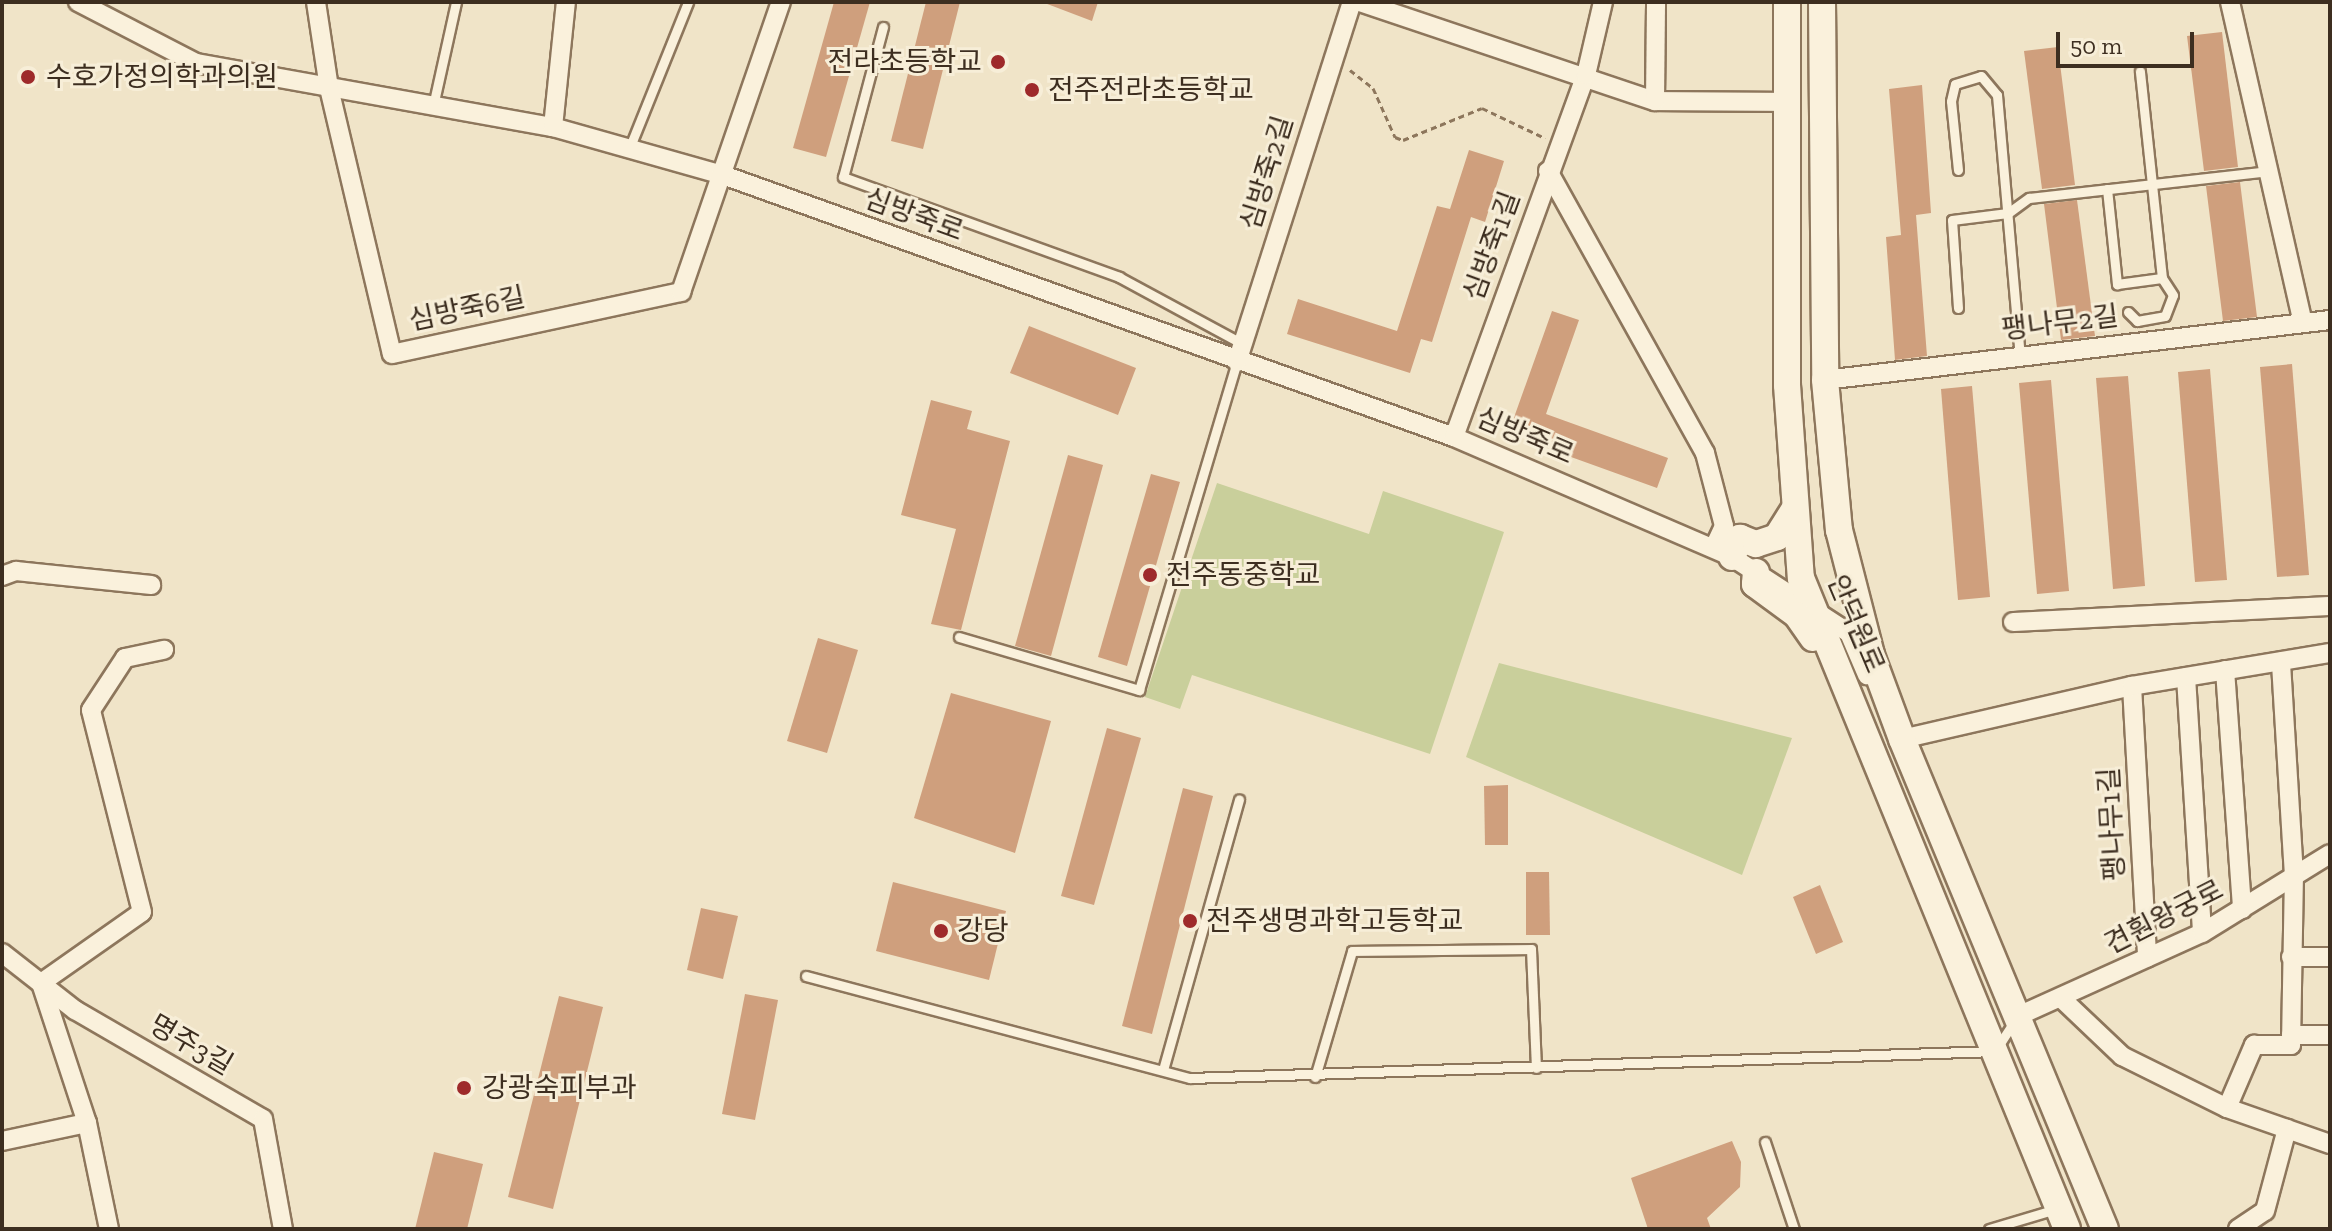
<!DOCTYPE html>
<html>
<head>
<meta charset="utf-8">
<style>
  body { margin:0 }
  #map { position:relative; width:2332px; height:1231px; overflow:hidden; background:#f0e4c8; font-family:"Zilla Slab","Noto Sans KR",serif }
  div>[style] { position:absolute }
  .green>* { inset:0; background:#c9cf9b }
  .building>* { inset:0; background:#cf9f7d }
  .path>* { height:3px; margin-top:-1.5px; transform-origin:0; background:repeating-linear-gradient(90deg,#8d765c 0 6px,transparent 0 10px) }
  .roads { filter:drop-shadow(2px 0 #8d765c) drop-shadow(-2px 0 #8d765c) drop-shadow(0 2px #8d765c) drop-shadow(0 -2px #8d765c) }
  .lane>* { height:9px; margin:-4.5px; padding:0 4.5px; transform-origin:4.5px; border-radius:4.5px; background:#faf1dc }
  .street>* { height:18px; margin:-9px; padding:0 9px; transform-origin:9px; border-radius:9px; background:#faf1dc }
  .secondary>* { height:26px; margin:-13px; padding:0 13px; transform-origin:13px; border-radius:13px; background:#faf1dc }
  .dots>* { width:22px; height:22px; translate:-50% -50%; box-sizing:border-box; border:4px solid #f7eed8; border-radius:50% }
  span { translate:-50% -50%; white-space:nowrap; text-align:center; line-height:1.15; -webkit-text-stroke:6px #f7eed8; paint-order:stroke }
  .poi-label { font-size:28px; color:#3d2e20 }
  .right { translate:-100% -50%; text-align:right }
  .left { translate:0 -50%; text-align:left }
  .street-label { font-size:28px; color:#3d2e20 }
  .frame { position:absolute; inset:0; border:4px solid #3d2e20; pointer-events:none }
  .scale { position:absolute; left:2056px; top:32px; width:138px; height:36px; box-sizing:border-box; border:4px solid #3d2e20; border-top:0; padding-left:10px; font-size:24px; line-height:28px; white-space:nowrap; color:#3d2e20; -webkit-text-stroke:6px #f7eed8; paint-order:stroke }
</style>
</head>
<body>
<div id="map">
  <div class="green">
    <i style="clip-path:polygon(1217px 483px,1369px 534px,1383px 491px,1504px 532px,1430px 754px,1192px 675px,1180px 709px,1145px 697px)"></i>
    <i style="clip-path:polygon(1499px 663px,1792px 738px,1742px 875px,1466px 757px)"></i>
  </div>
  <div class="building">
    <i style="clip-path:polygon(834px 2px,870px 2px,826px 157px,793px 148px)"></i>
    <i style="clip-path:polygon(926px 2px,960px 2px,923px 149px,891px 141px)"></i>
    <i style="clip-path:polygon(1042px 2px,1098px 2px,1092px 21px)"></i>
    <i style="clip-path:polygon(2222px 32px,2238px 167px,2204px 171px,2187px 36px)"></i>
    <i style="clip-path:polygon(2058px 47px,2075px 185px,2042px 189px,2024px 51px)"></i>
    <i style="clip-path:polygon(1922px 85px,1931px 213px,1916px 215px,1927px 356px,1895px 360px,1886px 237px,1901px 235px,1889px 89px)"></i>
    <i style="clip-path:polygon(1469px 150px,1504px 161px,1485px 222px,1471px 217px,1432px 342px,1421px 339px,1410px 373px,1287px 334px,1298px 299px,1397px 331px,1437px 206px,1450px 209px)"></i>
    <i style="clip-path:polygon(2240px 182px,2257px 317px,2223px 321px,2206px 186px)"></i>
    <i style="clip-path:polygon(2077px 200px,2095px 336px,2061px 340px,2044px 204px)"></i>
    <i style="clip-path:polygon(1552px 311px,1579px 320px,1546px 414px,1668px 458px,1657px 488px,1535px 444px,1539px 432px,1512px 423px)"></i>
    <i style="clip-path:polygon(1029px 326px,1136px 368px,1118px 415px,1010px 373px)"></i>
    <i style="clip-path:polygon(2292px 364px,2309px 575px,2277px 577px,2260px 367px)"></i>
    <i style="clip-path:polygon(2210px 369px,2227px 580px,2195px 582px,2178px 372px)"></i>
    <i style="clip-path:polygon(2128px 376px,2145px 586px,2113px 589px,2096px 378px)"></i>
    <i style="clip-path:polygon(2051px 380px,2069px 591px,2037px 594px,2019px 383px)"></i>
    <i style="clip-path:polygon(1972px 386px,1990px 597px,1958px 600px,1941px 389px)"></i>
    <i style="clip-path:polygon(931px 400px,972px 411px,967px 429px,1010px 441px,961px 630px,931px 624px,956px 529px,901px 515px)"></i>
    <i style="clip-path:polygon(1068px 455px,1103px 465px,1051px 656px,1015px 646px)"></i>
    <i style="clip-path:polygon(1151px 474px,1180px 482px,1127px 666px,1098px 657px)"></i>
    <i style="clip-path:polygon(818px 638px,858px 650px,827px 753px,787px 741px)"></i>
    <i style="clip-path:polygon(951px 693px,1051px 721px,1015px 853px,914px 818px)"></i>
    <i style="clip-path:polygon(1107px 728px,1141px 738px,1094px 905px,1061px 896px)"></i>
    <i style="clip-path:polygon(1508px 785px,1508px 845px,1485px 845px,1484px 786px)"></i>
    <i style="clip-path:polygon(1183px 788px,1213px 796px,1152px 1034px,1122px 1026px)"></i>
    <i style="clip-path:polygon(1526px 872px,1549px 872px,1550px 935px,1526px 935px)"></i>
    <i style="clip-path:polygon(893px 882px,1006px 911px,989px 980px,876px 951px)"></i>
    <i style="clip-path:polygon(1820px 885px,1843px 942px,1816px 954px,1793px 897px)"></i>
    <i style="clip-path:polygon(701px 908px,738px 916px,723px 979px,687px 970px)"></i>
    <i style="clip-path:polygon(745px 994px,778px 1000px,755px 1120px,722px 1114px)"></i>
    <i style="clip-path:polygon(559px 996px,603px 1007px,553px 1209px,508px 1197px)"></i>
    <i style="clip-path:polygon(1732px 1141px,1741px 1162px,1740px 1187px,1707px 1218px,1711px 1229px,1648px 1229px,1631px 1178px)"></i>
    <i style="clip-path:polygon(434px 1152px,483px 1164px,467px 1229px,415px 1229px)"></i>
  </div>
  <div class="path">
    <i style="left:1350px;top:70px;width:29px;rotate:38deg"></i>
    <i style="left:1373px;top:88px;width:54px;rotate:65.8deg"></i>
    <i style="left:1395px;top:137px;width:9px;rotate:21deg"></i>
    <i style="left:1403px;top:140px;width:85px;rotate:-22.1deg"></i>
    <i style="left:1482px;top:108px;width:70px;rotate:25.5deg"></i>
  </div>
  <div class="roads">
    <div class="lane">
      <i style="left:883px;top:27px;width:155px;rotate:104.9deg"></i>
      <i style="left:843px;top:177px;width:294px;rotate:19.9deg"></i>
      <i style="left:1119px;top:277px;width:141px;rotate:28.4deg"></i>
      <i style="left:433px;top:106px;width:107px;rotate:-77.5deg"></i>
      <i style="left:629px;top:149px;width:158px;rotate:-68.1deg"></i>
      <i style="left:1958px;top:170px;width:69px;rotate:-95.8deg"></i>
      <i style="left:1951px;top:101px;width:17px;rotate:-77deg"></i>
      <i style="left:1955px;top:84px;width:27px;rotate:-17deg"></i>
      <i style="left:1981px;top:76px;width:25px;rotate:50deg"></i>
      <i style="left:1997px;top:95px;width:262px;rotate:85deg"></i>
      <i style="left:2107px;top:189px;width:96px;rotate:84deg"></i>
      <i style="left:2117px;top:284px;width:45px;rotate:-7.6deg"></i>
      <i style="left:1958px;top:308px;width:88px;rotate:-93.9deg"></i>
      <i style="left:1952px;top:220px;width:56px;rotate:-7.1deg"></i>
      <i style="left:2008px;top:213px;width:26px;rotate:-36deg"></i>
      <i style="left:2029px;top:198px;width:242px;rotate:-6.4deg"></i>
      <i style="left:2128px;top:312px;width:13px;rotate:45deg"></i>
      <i style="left:2137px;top:321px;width:28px;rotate:-10deg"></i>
      <i style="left:2165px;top:316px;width:22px;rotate:-69deg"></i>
      <i style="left:2173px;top:295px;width:20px;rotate:-123deg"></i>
      <i style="left:2162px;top:278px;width:208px;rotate:-96.1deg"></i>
      <i style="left:959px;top:637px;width:188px;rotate:16.4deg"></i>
      <i style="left:1139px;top:690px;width:342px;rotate:-73.4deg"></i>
      <i style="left:806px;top:976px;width:397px;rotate:14.9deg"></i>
      <i style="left:1190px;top:1078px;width:805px;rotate:-1.92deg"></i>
      <i style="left:1995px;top:1051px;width:35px;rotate:-57deg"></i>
      <i style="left:1163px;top:1070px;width:281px;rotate:-74.3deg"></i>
      <i style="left:1315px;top:1077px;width:131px;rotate:-73.6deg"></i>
      <i style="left:1352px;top:951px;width:179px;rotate:-0.6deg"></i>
      <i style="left:1531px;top:949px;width:119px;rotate:87.6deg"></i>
      <i style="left:1765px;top:1142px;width:92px;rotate:71.6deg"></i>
      <i style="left:1989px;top:1229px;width:70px;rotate:-16.6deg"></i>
    </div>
    <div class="street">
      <i style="left:78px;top:2px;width:133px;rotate:27.3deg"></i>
      <i style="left:196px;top:63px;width:363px;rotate:10.2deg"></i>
      <i style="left:553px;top:127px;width:177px;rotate:15.8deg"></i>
      <i style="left:723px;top:175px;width:777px;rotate:19.72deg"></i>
      <i style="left:1454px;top:437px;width:303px;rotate:23.3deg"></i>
      <i style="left:1732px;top:557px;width:140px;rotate:33deg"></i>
      <i style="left:1849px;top:633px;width:46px;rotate:66.8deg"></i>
      <i style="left:316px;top:2px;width:87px;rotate:81.4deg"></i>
      <i style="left:329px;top:88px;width:273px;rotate:76.7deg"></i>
      <i style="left:392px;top:354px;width:296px;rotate:-12.1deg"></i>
      <i style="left:681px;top:292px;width:307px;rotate:-71deg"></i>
      <i style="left:1360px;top:2px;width:311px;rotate:18.6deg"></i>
      <i style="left:1655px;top:101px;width:132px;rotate:0.4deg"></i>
      <i style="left:2230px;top:2px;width:326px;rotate:77.2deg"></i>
      <i style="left:1655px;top:101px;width:99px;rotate:-89.4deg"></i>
      <i style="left:553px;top:127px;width:126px;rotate:-84.1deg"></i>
      <i style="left:1548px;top:171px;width:323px;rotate:60.9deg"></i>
      <i style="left:1705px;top:453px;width:75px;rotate:75.4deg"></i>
      <i style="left:1724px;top:526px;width:23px;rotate:115deg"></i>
      <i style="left:1237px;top:362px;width:378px;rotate:-72.3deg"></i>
      <i style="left:1825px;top:380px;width:509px;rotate:-6.78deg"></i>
      <i style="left:1454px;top:437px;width:385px;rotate:-70deg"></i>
      <i style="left:1586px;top:75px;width:75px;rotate:-76.9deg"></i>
      <i style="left:2px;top:576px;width:15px;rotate:-20deg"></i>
      <i style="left:16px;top:571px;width:136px;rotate:5.9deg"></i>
      <i style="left:2013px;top:622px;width:317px;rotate:-2.9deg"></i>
      <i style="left:2225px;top:670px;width:240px;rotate:85.9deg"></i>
      <i style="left:2186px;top:677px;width:256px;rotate:86.4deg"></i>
      <i style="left:2132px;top:686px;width:272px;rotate:86.8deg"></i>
      <i style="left:1902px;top:739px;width:236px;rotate:-13deg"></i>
      <i style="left:2132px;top:686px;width:201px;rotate:-9.5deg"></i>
      <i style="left:2px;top:953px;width:93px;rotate:38deg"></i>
      <i style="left:75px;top:1010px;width:217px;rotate:30.1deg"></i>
      <i style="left:263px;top:1119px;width:112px;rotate:79.7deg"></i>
      <i style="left:2291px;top:957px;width:39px"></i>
      <i style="left:2062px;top:999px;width:83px;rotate:43.5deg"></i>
      <i style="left:2122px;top:1056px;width:117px;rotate:26.3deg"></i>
      <i style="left:2227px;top:1108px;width:109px;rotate:19.3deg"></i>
      <i style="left:2018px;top:1016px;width:202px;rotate:-24.3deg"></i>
      <i style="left:2202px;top:933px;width:150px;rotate:-31.7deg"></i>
      <i style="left:2291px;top:1035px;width:39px"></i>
      <i style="left:2227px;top:1108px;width:69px;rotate:-66.8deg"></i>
      <i style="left:2254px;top:1045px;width:37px"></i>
      <i style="left:2291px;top:1045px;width:169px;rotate:-89deg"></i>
      <i style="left:2294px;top:876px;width:215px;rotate:-93.5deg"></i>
      <i style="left:2px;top:1141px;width:87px;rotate:-12deg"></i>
      <i style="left:109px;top:1229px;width:108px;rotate:-101.7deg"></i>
      <i style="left:87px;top:1123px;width:147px;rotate:-108.2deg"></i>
      <i style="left:41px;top:983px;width:123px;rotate:-35.1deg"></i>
      <i style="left:142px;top:912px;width:208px;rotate:-104.2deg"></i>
      <i style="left:91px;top:710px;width:62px;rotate:-56.8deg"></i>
      <i style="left:125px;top:658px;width:40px;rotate:-12deg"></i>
      <i style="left:2238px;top:1229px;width:32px;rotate:-34deg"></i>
      <i style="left:2265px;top:1211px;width:85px;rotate:-75deg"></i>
    </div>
    <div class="secondary">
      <i style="left:1787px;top:2px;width:383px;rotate:90deg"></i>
      <i style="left:1787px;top:385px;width:194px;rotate:85.9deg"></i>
      <i style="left:1801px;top:578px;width:703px;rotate:67.77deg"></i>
      <i style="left:1822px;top:2px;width:378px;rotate:89.5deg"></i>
      <i style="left:1825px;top:380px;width:151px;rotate:84.7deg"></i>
      <i style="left:1839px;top:530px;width:129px;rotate:75.6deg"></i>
      <i style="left:1871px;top:655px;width:90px;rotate:69.7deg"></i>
      <i style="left:1902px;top:739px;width:530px;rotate:67.5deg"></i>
      <i style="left:1732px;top:557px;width:21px;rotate:-67deg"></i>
      <i style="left:1740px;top:538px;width:17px;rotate:21deg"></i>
      <i style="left:1756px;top:544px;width:22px;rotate:-18deg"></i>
      <i style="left:1777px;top:537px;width:32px;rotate:-58deg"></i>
      <i style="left:1756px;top:572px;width:12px;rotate:95deg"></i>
      <i style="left:1755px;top:584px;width:52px;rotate:36.4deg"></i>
      <i style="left:1797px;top:615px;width:28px;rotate:55deg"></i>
    </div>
  </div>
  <div class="dots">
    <i style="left:998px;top:62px;background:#9e2a2b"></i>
    <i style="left:28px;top:77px;background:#9e2a2b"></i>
    <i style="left:1032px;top:90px;background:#9e2a2b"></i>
    <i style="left:1150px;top:575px;background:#9e2a2b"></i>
    <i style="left:1190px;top:921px;background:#9e2a2b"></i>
    <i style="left:941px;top:931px;background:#9e2a2b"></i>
    <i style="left:464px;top:1088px;background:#9e2a2b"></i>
  </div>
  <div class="poi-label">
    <span class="right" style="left:982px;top:62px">전라초등학교</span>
    <span class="left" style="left:46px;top:77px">수호가정의학과의원</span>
    <span class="left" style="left:1048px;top:90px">전주전라초등학교</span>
    <span class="left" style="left:1166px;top:575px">전주동중학교</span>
    <span class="left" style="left:1206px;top:921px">전주생명과학고등학교</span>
    <span class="left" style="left:957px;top:931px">강당</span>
    <span class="left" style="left:482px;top:1088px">강광숙피부과</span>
  </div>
  <div class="street-label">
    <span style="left:1267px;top:173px;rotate:-73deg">심방죽2길</span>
    <span style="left:914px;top:215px;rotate:20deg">심방죽로</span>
    <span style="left:1492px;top:246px;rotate:-70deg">심방죽1길</span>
    <span style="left:467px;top:309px;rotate:-12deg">심방죽6길</span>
    <span style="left:2060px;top:323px;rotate:-7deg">팽나무2길</span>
    <span style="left:1525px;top:436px;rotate:23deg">심방죽로</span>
    <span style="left:1856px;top:624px;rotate:67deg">안덕원로</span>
    <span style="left:2112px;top:824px;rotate:-93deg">팽나무1길</span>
    <span style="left:2164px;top:917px;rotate:-27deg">견훤왕궁로</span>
    <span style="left:191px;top:1045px;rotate:30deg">명주3길</span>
  </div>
  <div class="frame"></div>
  <div class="scale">50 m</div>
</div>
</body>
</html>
